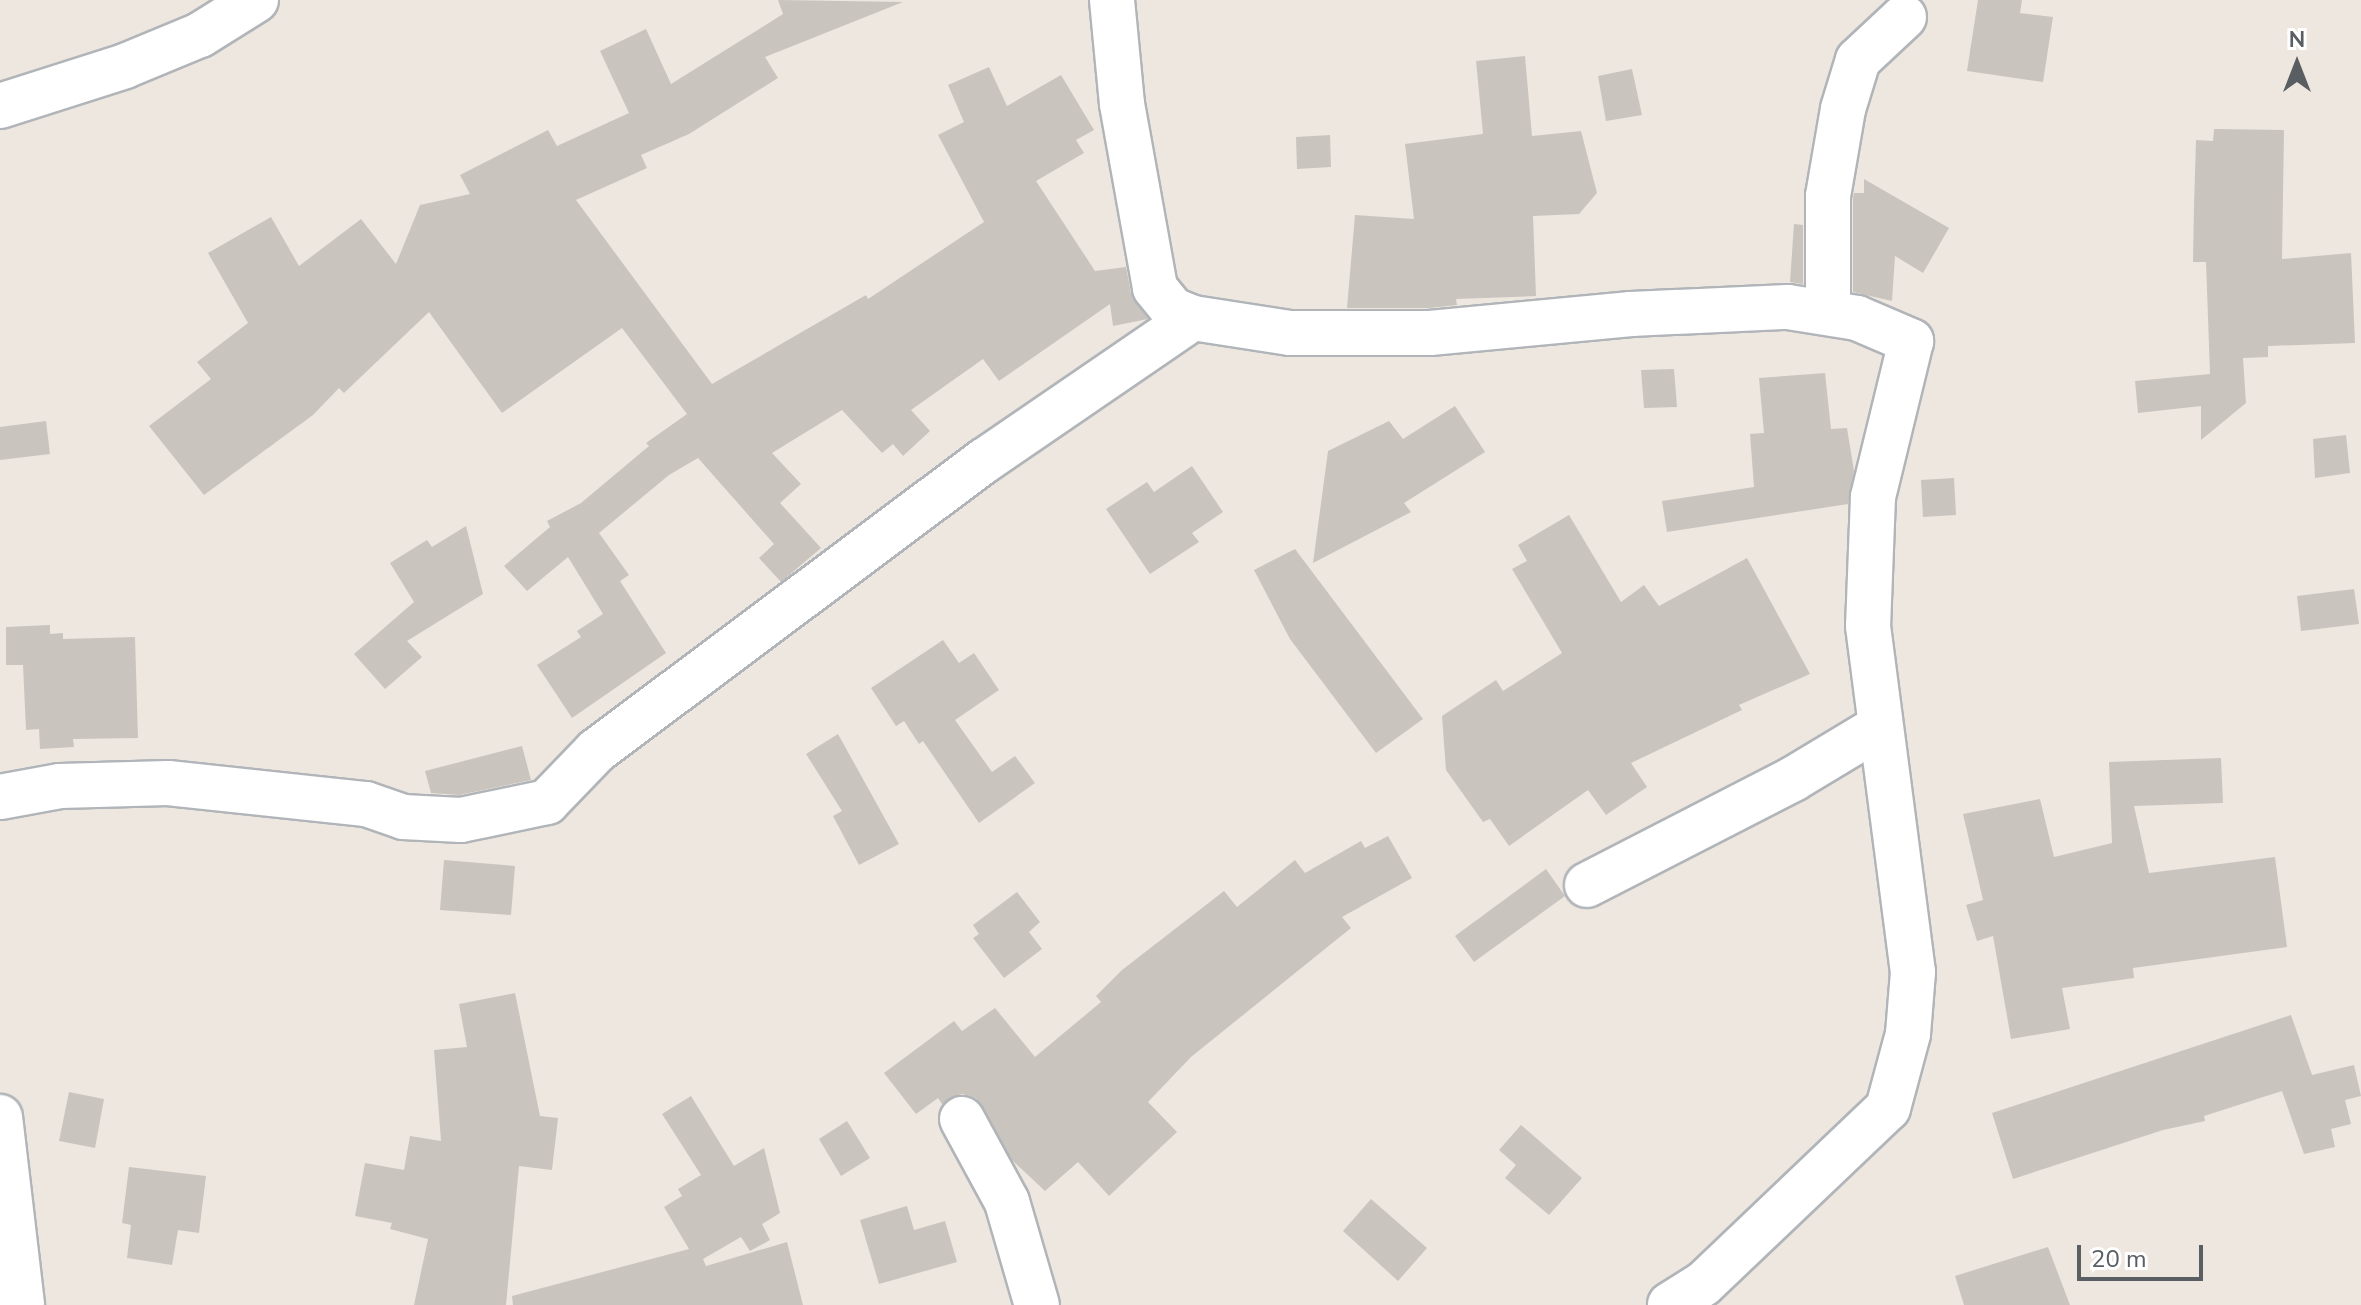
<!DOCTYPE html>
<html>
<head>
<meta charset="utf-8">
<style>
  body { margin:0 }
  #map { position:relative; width:2361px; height:1305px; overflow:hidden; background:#ede7df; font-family:"Nunito Sans",sans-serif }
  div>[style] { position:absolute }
  .building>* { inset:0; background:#cac4bf }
  .roads { filter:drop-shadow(2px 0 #b1b5b9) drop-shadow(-2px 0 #b1b5b9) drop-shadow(0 2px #b1b5b9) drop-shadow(0 -2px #b1b5b9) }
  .minor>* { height:44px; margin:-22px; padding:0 22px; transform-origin:22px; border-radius:22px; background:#fff }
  span { translate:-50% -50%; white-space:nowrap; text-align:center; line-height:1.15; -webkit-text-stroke:7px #fff; paint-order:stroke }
  .north { position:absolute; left:2257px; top:24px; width:80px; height:80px; -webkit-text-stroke:6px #fff; paint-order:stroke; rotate:0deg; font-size:22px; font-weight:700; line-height:32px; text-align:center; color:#585e62 }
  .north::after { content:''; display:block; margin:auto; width:28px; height:36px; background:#585e62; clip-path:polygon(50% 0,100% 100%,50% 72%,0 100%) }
  .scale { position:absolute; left:2077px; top:1245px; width:126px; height:36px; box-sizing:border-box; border:4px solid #585e62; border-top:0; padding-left:10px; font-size:24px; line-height:28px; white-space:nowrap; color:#585e62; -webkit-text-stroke:6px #fff; paint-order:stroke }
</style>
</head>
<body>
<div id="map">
  <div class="building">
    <i style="clip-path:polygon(778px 0,903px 2px,765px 57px,778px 78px,689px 134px,641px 155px,647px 168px,576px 200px,712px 384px,866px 295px,868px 299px,984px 222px,938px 135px,964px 122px,948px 85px,989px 67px,1007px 106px,1061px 75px,1094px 130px,1076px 140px,1084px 153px,1036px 181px,1095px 271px,1126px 267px,1131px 293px,1148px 319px,1113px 326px,1110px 304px,999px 381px,983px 359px,911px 410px,930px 431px,903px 456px,893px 444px,882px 453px,842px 410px,772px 453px,801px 484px,780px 503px,821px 548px,781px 582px,759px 558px,774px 544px,698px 458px,669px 475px,599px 533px,629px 575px,620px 581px,666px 653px,572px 718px,537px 665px,581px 637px,577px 631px,603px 614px,568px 557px,527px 591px,504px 566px,550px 527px,547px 521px,581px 503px,649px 446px,646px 443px,687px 414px,622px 328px,502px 413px,429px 312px,344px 393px,339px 388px,313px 415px,204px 495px,149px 426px,211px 379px,197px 362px,248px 323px,208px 253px,271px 217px,299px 266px,361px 219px,396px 264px,420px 205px,470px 194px,460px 175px,548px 130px,557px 146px,629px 113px,600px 51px,646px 29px,671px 84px,783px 14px)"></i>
    <i style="clip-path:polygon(1978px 0,2022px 0,2020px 13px,2053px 17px,2043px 82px,1967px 71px)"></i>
    <i style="clip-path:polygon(1525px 56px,1532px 136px,1581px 131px,1597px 193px,1579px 214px,1533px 216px,1536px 296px,1456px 299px,1457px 305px,1429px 308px,1347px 308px,1355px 215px,1414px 219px,1405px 144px,1483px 134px,1476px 61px)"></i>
    <i style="clip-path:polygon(1632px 69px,1642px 115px,1606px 121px,1598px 76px)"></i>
    <i style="clip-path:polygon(2214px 129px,2284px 130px,2282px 259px,2351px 253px,2355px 343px,2268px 346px,2268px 357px,2243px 358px,2246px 403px,2201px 440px,2201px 406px,2138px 413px,2135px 381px,2210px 374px,2206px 262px,2193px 262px,2194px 207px,2196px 140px,2213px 141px)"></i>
    <i style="clip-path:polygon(1330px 135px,1331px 167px,1297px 169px,1296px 137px)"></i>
    <i style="clip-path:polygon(1864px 179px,1949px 228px,1923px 273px,1895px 256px,1892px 301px,1853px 292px,1853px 198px,1854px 193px,1864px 193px)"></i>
    <i style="clip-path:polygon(1794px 224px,1803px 225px,1803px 284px,1790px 282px)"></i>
    <i style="clip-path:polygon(1674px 369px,1677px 407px,1644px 408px,1641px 370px)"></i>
    <i style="clip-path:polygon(1825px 373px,1831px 429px,1847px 428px,1854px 471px,1848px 504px,1667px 532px,1662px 501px,1754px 487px,1750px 434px,1764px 433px,1759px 378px)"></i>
    <i style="clip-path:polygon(1455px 406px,1485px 452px,1404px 503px,1411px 512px,1313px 563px,1328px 451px,1389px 421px,1403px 439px)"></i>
    <i style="clip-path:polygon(46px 421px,50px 454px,0 460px,0 427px)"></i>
    <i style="clip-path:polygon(2346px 435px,2350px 473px,2315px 478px,2313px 439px)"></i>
    <i style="clip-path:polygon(1192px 466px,1223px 512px,1192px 533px,1199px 542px,1150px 574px,1106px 509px,1147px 482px,1154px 492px)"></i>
    <i style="clip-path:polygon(1954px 478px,1956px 515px,1923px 517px,1921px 480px)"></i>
    <i style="clip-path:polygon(1569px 515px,1621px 602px,1644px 585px,1659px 606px,1747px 558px,1810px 674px,1739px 705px,1742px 710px,1631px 763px,1647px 787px,1606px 815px,1588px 790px,1509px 846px,1490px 819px,1483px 822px,1446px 770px,1442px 716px,1496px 680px,1503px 691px,1562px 653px,1512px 569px,1527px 561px,1518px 545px)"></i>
    <i style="clip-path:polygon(466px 526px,483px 594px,407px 641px,422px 657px,385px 689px,354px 654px,414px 602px,390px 563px,427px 540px,432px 547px)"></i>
    <i style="clip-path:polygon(1295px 549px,1423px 719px,1376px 753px,1290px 639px,1254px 570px)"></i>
    <i style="clip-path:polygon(2354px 589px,2359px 624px,2301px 631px,2297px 596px)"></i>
    <i style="clip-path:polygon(50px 625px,50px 634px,63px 633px,63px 639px,135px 637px,138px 738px,73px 739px,74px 747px,40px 749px,39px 729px,26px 730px,23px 665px,6px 665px,6px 627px)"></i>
    <i style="clip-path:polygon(943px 640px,959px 663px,974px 653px,999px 690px,955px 720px,992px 772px,1015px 756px,1035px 783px,979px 823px,923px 741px,919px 744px,904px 721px,896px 726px,871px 688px)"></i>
    <i style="clip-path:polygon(838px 734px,899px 844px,859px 865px,833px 816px,842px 811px,806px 754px)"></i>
    <i style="clip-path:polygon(522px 746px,531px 780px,459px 795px,431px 793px,425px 771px)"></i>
    <i style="clip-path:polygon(2221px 758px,2223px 803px,2134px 806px,2149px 873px,2275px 857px,2287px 947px,2133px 968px,2134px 978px,2062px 988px,2070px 1029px,2011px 1039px,1993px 936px,1977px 941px,1966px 905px,1983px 900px,1963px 814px,2040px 799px,2054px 857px,2112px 843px,2109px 762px)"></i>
    <i style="clip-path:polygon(1388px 836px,1412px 878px,1342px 917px,1351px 928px,1191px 1057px,1148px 1102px,1177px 1132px,1109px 1196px,1078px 1162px,1045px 1191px,1012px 1160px,976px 1098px,962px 1094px,942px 1104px,938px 1098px,916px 1114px,884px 1073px,954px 1021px,962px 1031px,995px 1008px,1035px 1057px,1101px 1002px,1096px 996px,1122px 970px,1224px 891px,1237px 907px,1295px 860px,1305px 873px,1361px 841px,1365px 848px)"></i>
    <i style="clip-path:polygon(444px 860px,515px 866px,511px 915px,440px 910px)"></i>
    <i style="clip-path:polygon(1546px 869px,1565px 896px,1474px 962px,1455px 936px)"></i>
    <i style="clip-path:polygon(1017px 892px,1040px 922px,1029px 932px,1042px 949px,1004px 978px,973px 938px,979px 934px,973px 925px)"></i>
    <i style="clip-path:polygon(515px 993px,540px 1116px,558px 1118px,552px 1170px,519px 1166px,506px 1305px,414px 1305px,428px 1239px,390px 1229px,392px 1223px,355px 1216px,365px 1163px,404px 1170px,410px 1136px,441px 1141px,434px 1050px,467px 1047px,459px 1004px)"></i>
    <i style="clip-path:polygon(2291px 1015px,2312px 1075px,2354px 1065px,2361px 1096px,2345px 1100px,2351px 1124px,2331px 1129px,2335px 1147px,2304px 1154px,2282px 1091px,2204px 1116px,2205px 1121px,2163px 1130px,2013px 1179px,1992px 1113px)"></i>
    <i style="clip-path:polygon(69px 1092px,104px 1099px,95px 1148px,59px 1141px)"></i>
    <i style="clip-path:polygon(691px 1096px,734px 1166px,764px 1148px,780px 1213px,762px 1224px,770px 1240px,750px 1251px,741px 1237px,703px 1259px,706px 1266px,787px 1242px,803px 1305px,513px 1305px,512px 1296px,689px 1249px,664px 1207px,682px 1196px,678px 1189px,701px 1175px,662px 1114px)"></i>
    <i style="clip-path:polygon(847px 1121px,870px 1158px,841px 1176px,819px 1139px)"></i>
    <i style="clip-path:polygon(1521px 1125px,1582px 1178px,1549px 1215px,1505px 1178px,1516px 1165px,1499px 1150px)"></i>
    <i style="clip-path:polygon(129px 1167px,206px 1176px,199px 1233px,178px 1230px,172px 1265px,127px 1258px,131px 1225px,122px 1223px)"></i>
    <i style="clip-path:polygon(1371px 1199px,1427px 1248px,1398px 1281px,1343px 1231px)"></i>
    <i style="clip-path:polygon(907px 1206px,914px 1230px,945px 1221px,957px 1262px,879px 1284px,860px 1220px)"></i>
    <i style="clip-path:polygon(2048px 1247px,2070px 1305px,1964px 1305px,1955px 1276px)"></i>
  </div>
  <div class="roads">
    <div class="minor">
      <i style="left:1112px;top:0;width:104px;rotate:84.5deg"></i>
      <i style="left:1122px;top:104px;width:187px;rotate:79.8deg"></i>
      <i style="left:1155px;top:288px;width:28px;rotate:51deg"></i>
      <i style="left:1173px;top:310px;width:22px;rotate:22deg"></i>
      <i style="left:1193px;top:318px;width:98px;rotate:8.8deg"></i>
      <i style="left:1290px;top:333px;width:140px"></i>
      <i style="left:1430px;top:333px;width:202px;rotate:-5.4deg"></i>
      <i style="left:1631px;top:314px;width:157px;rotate:-2.6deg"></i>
      <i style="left:1788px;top:307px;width:70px;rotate:9.1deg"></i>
      <i style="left:1857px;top:318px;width:59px;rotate:23.1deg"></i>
      <i style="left:1911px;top:341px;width:161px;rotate:103.7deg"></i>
      <i style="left:1873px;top:497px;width:129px;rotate:92.2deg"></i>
      <i style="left:1868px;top:626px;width:349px;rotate:82.6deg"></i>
      <i style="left:1913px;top:972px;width:62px;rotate:94.6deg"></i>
      <i style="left:1908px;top:1034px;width:77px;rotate:105.1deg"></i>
      <i style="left:1888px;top:1108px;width:255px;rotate:136.4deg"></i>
      <i style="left:1703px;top:1284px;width:39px;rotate:148deg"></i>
      <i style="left:0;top:106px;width:131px;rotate:-17.7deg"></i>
      <i style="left:125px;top:66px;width:81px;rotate:-22.5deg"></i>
      <i style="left:200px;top:35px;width:66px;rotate:-32deg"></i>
      <i style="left:1828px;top:313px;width:117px;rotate:-90deg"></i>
      <i style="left:1828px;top:196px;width:88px;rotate:-80.2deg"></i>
      <i style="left:1843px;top:109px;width:51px;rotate:-73deg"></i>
      <i style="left:1858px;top:60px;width:63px;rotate:-43.1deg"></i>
      <i style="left:0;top:797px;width:61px;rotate:-10.4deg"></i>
      <i style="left:60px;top:786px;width:108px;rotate:-1.6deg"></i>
      <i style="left:168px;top:783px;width:199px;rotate:6.1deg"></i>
      <i style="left:366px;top:804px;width:39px;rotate:19deg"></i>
      <i style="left:403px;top:817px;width:58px;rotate:3deg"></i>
      <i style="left:461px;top:820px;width:88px;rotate:-11.8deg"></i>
      <i style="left:547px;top:802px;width:71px;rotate:-46.1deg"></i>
      <i style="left:596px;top:751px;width:484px;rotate:-36.8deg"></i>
      <i style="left:984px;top:461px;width:253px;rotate:-34.4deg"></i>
      <i style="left:1587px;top:885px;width:232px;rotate:-27.2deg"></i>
      <i style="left:1793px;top:779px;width:99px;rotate:-31deg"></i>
      <i style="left:0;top:1117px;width:189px;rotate:83.3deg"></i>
      <i style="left:962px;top:1119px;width:94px;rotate:61.5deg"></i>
      <i style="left:1007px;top:1202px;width:107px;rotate:73.8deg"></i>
    </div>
  </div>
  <div class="north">N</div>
  <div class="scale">20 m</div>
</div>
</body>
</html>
